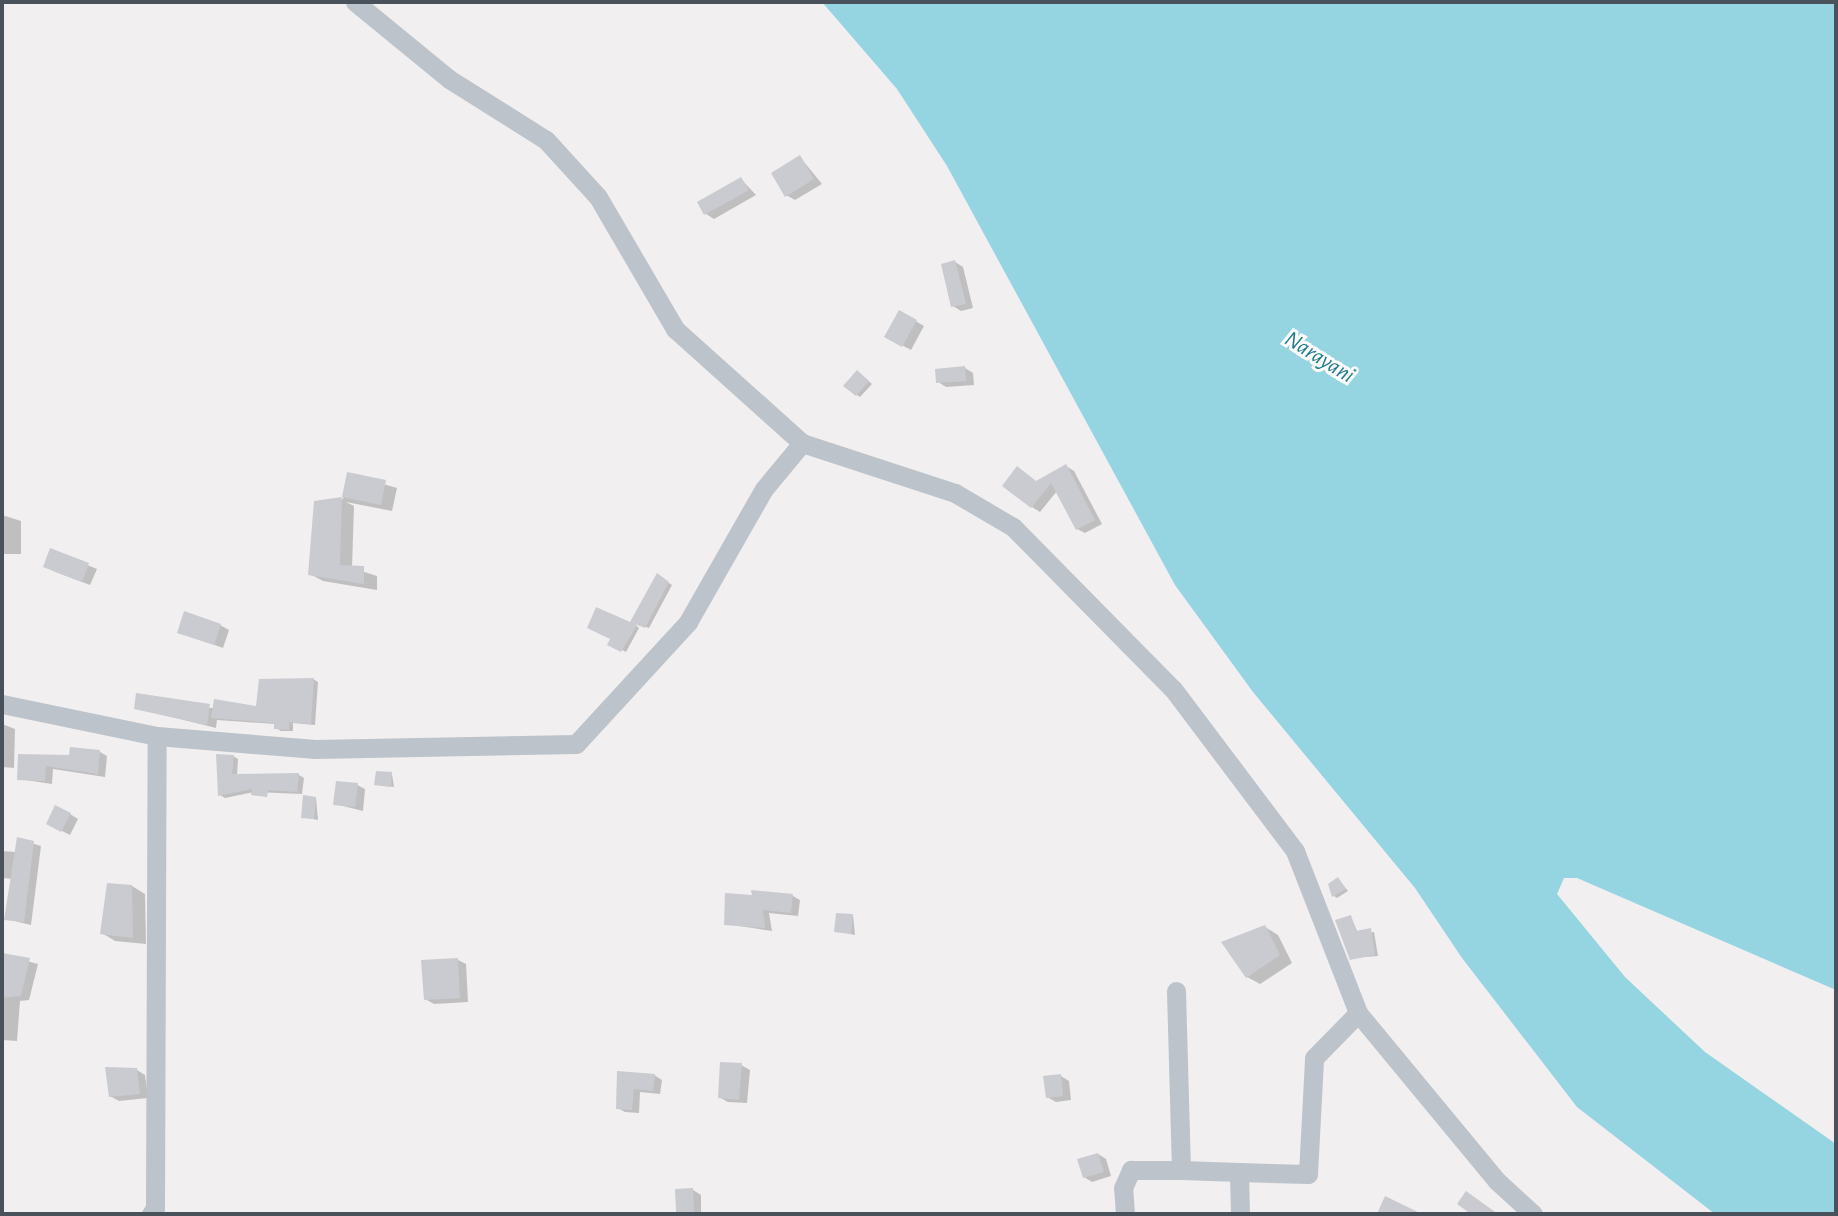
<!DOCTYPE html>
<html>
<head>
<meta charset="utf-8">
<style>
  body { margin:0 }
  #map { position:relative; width:1838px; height:1216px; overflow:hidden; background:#f1efef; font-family:"Alegreya Sans",sans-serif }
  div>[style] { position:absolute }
  .water>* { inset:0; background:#95d4e1 }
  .shadow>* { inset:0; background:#0003 }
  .building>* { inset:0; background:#c9cbd1 }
  .minor>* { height:19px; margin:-9.5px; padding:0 9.5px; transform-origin:9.5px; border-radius:9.5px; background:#bcc3ca }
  span { translate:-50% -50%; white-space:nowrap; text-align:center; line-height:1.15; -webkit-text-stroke:6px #fff; paint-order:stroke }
  .water-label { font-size:23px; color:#1d7c91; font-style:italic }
  .frame { position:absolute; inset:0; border:4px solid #49525a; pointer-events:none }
</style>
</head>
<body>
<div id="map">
  <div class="water">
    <i style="clip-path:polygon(822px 2px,1836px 2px,1836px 990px,1577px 878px,1564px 878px,1557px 894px,1625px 977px,1705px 1052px,1836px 1144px,1836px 1214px,1715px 1214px,1577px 1107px,1462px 958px,1415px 888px,1253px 692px,1175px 585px,947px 166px,897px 89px)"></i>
  </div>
  <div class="shadow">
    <i style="clip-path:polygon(800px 157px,822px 184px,795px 200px,786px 195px)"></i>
    <i style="clip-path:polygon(741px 179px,756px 195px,714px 219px,706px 214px)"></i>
    <i style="clip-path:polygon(955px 262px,963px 267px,973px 308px,961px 311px,953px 306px)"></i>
    <i style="clip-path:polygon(900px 312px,924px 326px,911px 350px,887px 337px)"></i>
    <i style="clip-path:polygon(965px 368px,973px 373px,974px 385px,946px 387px,938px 382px)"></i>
    <i style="clip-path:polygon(860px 374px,872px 384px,860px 397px,857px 395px)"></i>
    <i style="clip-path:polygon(1066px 466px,1074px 471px,1102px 524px,1085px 533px,1077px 529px,1057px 491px,1040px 512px,1032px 507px,1042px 487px)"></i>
    <i style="clip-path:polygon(348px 474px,397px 488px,392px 511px,346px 502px,354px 506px,352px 568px,377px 576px,377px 590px,323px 581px,310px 574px,316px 502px,343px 499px)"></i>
    <i style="clip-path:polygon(2px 515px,21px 521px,21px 554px,2px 554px)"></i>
    <i style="clip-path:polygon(51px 550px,97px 569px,90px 585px,53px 571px)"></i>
    <i style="clip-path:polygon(658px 576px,672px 585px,649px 628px,632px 622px,639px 628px,626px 652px,610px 644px,630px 624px)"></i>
    <i style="clip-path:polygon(220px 625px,229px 630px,223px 648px,179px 632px)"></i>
    <i style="clip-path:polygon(313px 679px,318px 682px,315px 725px,293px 723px,293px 731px,280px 731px,275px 724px,217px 720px,216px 728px,136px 708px,258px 708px)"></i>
    <i style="clip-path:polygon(2px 724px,15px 729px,14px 768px,2px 767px)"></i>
    <i style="clip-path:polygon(100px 752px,107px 756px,105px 777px,53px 769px,52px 784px,19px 779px,19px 755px,71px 757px)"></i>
    <i style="clip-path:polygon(233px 756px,238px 759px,237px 776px,299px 775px,304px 778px,302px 794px,254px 792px,225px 798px,220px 795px)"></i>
    <i style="clip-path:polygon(392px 774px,394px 787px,376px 784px)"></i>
    <i style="clip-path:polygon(357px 785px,365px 789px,363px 811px,335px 804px)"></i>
    <i style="clip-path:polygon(316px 798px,318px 820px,302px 817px)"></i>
    <i style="clip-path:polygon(70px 814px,78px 819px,70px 835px,56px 828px)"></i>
    <i style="clip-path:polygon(18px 839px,41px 846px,31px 925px,6px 919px,14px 879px,2px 878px,2px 851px,15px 852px)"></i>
    <i style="clip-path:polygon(1338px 879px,1348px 891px,1337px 898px,1334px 896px)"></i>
    <i style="clip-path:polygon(132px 886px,145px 894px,146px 944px,115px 941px,102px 933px)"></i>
    <i style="clip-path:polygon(793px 896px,800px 900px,798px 916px,769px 913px,772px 931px,726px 924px)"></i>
    <i style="clip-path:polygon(853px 915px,855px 935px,836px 931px)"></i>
    <i style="clip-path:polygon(1351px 917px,1358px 933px,1374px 932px,1378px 956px,1352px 958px)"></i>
    <i style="clip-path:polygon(1265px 927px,1278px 935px,1292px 963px,1260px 984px,1247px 977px)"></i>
    <i style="clip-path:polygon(3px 955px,38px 964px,29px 1000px,20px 1001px,17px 1041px,2px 1040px)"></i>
    <i style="clip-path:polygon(458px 960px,466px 964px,468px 1002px,434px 1004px,425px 999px)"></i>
    <i style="clip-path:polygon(741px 1065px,750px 1070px,747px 1103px,728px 1102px,719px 1097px)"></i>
    <i style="clip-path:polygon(137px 1070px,145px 1075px,148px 1098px,119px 1101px,110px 1096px)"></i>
    <i style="clip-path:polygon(618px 1072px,654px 1075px,662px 1080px,660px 1094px,640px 1092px,639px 1113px,625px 1112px,618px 1108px)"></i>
    <i style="clip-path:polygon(1061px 1076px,1069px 1081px,1071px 1100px,1056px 1102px,1047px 1097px)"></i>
    <i style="clip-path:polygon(1098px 1154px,1106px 1159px,1111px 1176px,1092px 1182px,1084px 1177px)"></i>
    <i style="clip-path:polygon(693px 1190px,701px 1195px,701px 1214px,683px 1214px,677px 1211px)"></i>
  </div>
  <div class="building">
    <i style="clip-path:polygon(800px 155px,814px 179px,785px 197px,771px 173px)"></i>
    <i style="clip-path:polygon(741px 177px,749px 190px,704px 215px,697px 202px)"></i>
    <i style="clip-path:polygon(955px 260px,966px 304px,951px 307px,941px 264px)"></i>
    <i style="clip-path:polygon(899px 310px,917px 320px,902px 347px,884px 337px)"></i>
    <i style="clip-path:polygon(965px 366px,966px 381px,936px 383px,935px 369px)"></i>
    <i style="clip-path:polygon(857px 370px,869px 381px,856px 396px,843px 386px)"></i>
    <i style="clip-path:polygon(1066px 464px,1095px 520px,1076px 530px,1051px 483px,1031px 508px,1002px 486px,1017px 466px,1036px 481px)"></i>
    <i style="clip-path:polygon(347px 472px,386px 480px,381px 505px,342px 497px)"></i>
    <i style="clip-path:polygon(342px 497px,340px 565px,364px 566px,364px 584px,308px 575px,314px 501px)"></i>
    <i style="clip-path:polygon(50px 548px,89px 563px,82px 582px,43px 567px)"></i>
    <i style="clip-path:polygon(657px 573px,669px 582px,645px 628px,630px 622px)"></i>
    <i style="clip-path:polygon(596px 607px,637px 625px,621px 652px,607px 645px,610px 639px,587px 628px)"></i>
    <i style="clip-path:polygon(184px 611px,221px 624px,214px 645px,177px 633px)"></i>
    <i style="clip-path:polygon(314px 678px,311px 724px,289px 722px,289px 730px,274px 729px,274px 723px,211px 718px,214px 699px,256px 706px,259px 679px)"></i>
    <i style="clip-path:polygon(136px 693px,210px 704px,207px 725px,134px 709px)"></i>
    <i style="clip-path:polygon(70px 747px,100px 750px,98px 774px,46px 766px,45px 781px,17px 780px,18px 754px,69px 755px)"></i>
    <i style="clip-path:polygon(216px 754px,234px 755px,232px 774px,299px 773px,297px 792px,268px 790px,267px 797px,251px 795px,252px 789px,218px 796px)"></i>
    <i style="clip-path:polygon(376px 771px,392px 772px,391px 787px,374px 785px)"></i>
    <i style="clip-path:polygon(336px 781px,358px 783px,355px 807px,333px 805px)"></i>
    <i style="clip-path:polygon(303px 795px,316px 797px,314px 819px,301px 818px)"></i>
    <i style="clip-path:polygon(55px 805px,71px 813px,61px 832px,46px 824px)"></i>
    <i style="clip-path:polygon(17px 837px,34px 841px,24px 922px,4px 920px)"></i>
    <i style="clip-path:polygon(1338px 877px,1346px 889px,1332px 897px,1328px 884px)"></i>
    <i style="clip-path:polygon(107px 883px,132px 885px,133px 938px,100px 934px)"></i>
    <i style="clip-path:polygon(751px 890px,793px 894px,791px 913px,763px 910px,765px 928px,724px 925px,725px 893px,752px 895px)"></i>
    <i style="clip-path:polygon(836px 913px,853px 914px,851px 934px,834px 932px)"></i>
    <i style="clip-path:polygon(1351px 915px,1356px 931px,1371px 928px,1375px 955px,1350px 960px,1335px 920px)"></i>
    <i style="clip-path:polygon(1265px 925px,1280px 955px,1246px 978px,1221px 942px)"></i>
    <i style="clip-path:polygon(2px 953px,30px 958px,21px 996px,2px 998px)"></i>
    <i style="clip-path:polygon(458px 958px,460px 998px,424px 1000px,421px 960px)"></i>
    <i style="clip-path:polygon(720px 1062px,742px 1063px,739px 1100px,718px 1098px)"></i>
    <i style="clip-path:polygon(105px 1067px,137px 1068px,140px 1094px,109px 1097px)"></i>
    <i style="clip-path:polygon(617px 1071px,655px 1074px,653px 1091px,634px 1089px,632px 1110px,616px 1109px)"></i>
    <i style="clip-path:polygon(1061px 1074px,1063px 1096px,1046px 1098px,1043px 1076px)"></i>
    <i style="clip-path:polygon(1098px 1153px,1104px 1172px,1083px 1178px,1077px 1159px)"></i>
    <i style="clip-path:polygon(693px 1188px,694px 1212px,676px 1212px,675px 1189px)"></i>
    <i style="clip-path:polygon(1466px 1191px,1498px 1214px,1471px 1214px,1457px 1204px)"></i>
    <i style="clip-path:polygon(1385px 1196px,1422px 1214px,1377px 1214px)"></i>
  </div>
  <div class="minor">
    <i style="left:355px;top:2px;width:122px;rotate:39.3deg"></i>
    <i style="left:449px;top:79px;width:115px;rotate:32.2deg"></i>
    <i style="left:546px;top:140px;width:77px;rotate:47.6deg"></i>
    <i style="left:598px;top:197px;width:153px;rotate:59.7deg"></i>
    <i style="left:675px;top:329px;width:171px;rotate:41.9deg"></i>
    <i style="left:802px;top:443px;width:161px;rotate:18.1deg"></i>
    <i style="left:955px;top:493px;width:67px;rotate:30.4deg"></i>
    <i style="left:1013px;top:527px;width:228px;rotate:45.4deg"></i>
    <i style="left:1173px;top:689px;width:203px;rotate:53deg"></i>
    <i style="left:1295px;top:851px;width:174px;rotate:68.7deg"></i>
    <i style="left:1358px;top:1013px;width:218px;rotate:50.4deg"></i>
    <i style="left:1497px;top:1181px;width:49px;rotate:42.5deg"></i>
    <i style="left:2px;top:704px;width:158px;rotate:11.7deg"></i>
    <i style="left:157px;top:736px;width:159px;rotate:4.7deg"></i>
    <i style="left:315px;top:749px;width:261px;rotate:-1.1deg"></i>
    <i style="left:576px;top:744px;width:166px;rotate:-47.4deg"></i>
    <i style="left:688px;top:622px;width:153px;rotate:-60.3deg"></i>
    <i style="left:764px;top:489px;width:60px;rotate:-50.4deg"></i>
    <i style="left:1176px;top:991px;width:179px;rotate:88.4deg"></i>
    <i style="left:1181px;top:1170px;width:58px;rotate:2deg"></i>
    <i style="left:151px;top:1214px;width:7px;rotate:-56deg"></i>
    <i style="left:155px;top:1208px;width:472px;rotate:-89.8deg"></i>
    <i style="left:1125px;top:1214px;width:26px;rotate:-94deg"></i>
    <i style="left:1123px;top:1188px;width:20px;rotate:-66deg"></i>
    <i style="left:1131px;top:1170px;width:50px"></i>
    <i style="left:1240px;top:1214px;width:42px;rotate:-91.4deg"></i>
    <i style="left:1239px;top:1172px;width:69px;rotate:1.7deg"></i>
    <i style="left:1308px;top:1174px;width:116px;rotate:-87deg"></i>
    <i style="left:1314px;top:1058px;width:63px;rotate:-45.6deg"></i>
  </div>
  <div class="water-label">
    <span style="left:1319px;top:358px;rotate:32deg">Narayani</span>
  </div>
  <div class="frame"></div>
</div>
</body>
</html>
